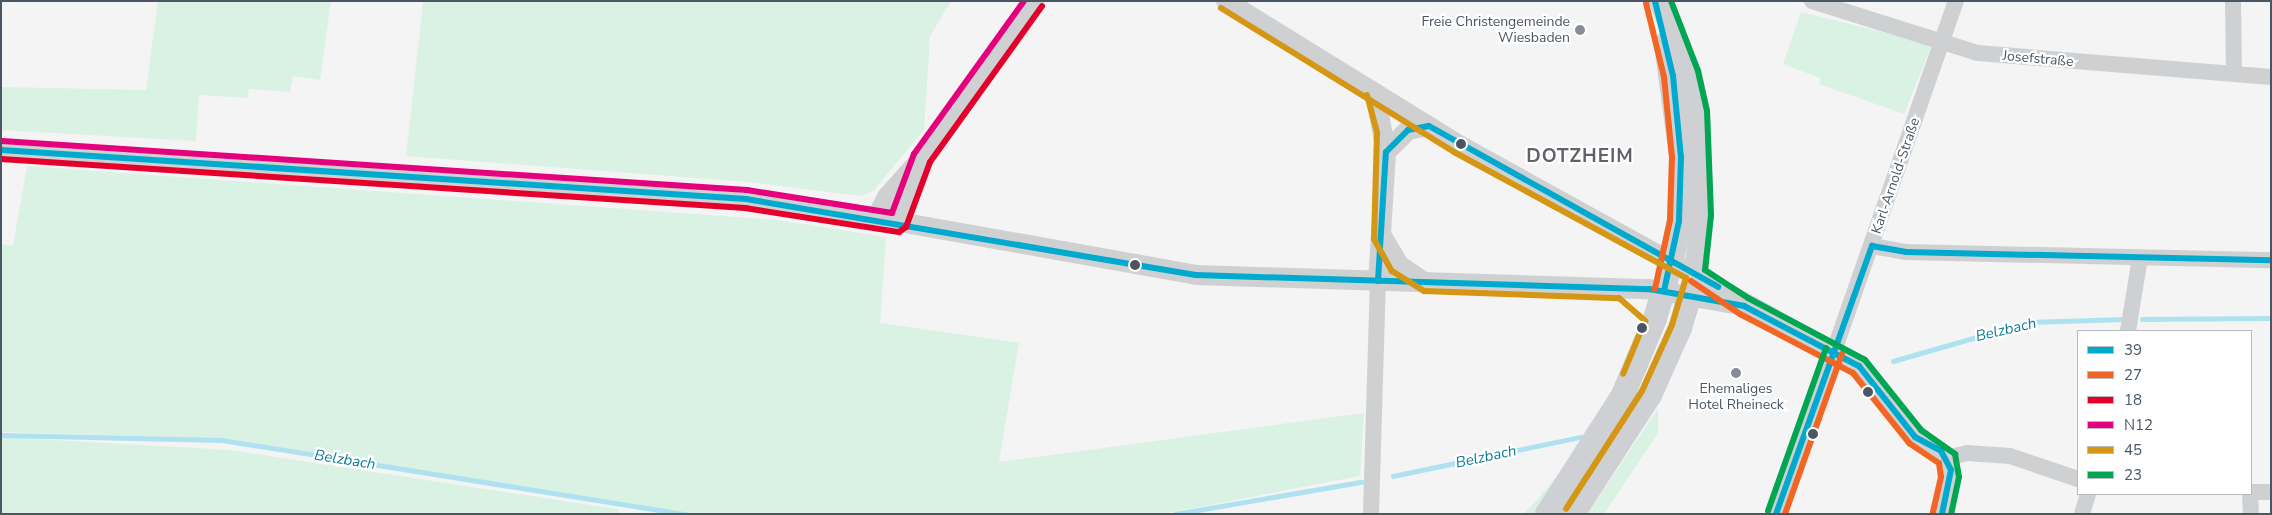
<!DOCTYPE html>
<html>
<head>
<meta charset="utf-8">
<style>
  body { margin:0 }
  #map { position:relative; width:2272px; height:515px; overflow:hidden; background:#f4f4f4; font-family:"Nunito Sans",sans-serif }
  div>[style] { position:absolute }
  .green>* { inset:0; background:#d9f2e3 }
  .stream>* { height:4.5px; margin:-2.25px; padding:0 2.25px; transform-origin:2.25px; border-radius:2.25px; background:#aee2f0 }
  .minor>* { height:16px; margin:-8px; padding:0 8px; transform-origin:8px; border-radius:8px; background:#ced0d2 }
  .tertiary>* { height:20px; margin:-10px; padding:0 10px; transform-origin:10px; border-radius:10px; background:#ced0d2 }
  .secondary>* { height:24px; margin:-12px; padding:0 12px; transform-origin:12px; border-radius:12px; background:#ced0d4 }
  .bus-1>* { height:6px; margin:-3px; padding:0 3px; transform-origin:3px; border-radius:3px; background:#00a9ce }
  .bus-2>* { height:6px; margin:-3px; padding:0 3px; transform-origin:3px; border-radius:3px; background:#f26522 }
  .bus-3>* { height:6px; margin:-3px; padding:0 3px; transform-origin:3px; border-radius:3px; background:#e4002b }
  .bus-4>* { height:6px; margin:-3px; padding:0 3px; transform-origin:3px; border-radius:3px; background:#e5007d }
  .bus-5>* { height:6px; margin:-3px; padding:0 3px; transform-origin:3px; border-radius:3px; background:#d49613 }
  .bus-6>* { height:6px; margin:-3px; padding:0 3px; transform-origin:3px; border-radius:3px; background:#00a651 }
  .dots>* { width:14px; height:14px; translate:-50% -50%; box-sizing:border-box; border:2px solid #fff; border-radius:50% }
  span { translate:-50% -50%; white-space:nowrap; text-align:center; line-height:1.15; -webkit-text-stroke:4.5px #fff; paint-order:stroke }
  .poi-label { font-size:14px; color:#4a5661 }
  .right { translate:-100% -50%; text-align:right }
  .street-label { font-size:14px; color:#4a5661 }
  .water-label { font-size:15px; color:#0c7c9b; font-style:italic }
  .district-label { font-size:19px; color:#5f6368; font-weight:700; letter-spacing:1px }
  .frame { position:absolute; inset:0; border:2px solid #4a5661; pointer-events:none }
  .legend { position:absolute; left:2077px; top:330px; width:175px; height:165px; box-sizing:border-box; background:#fff; border:1px solid #b7bbc0; margin:0; padding:6px 9px; list-style:none; font-size:15px; color:#4a5661 }
  .legend li { display:flex; align-items:center; gap:10px; height:25px }
  .legend b { width:25px; border:1px solid #b7bbc0 }
</style>
</head>
<body>
<div id="map">
  <div class="green">
    <i style="clip-path:polygon(158px 1px,331px 1px,320px 80px,293px 76px,290px 92px,249px 89px,247px 98px,199px 95px,196px 141px,1px 130px,1px 87px,146px 90px)"></i>
    <i style="clip-path:polygon(423px 1px,951px 1px,930px 36px,924px 130px,873px 191px,861px 196px,749px 182px,406px 156px)"></i>
    <i style="clip-path:polygon(1801px 12px,1932px 44px,1904px 114px,1819px 84px,1820px 78px,1783px 64px)"></i>
    <i style="clip-path:polygon(27px 166px,778px 220px,886px 237px,880px 323px,1019px 343px,999px 462px,1364px 413px,1360px 476px,1163px 514px,690px 514px,229px 439px,1px 432px,1px 244px,13px 246px)"></i>
    <i style="clip-path:polygon(1658px 408px,1658px 433px,1604px 514px,1588px 514px)"></i>
    <i style="clip-path:polygon(1px 437px,230px 450px,617px 509px,620px 514px,1px 514px)"></i>
    <i style="clip-path:polygon(1575px 454px,1536px 514px,1523px 514px,1537px 500px)"></i>
  </div>
  <div class="stream">
    <i style="left:2142px;top:319px;width:129px;rotate:-0.4deg"></i>
    <i style="left:1893px;top:361px;width:141px;rotate:-16deg"></i>
    <i style="left:2029px;top:322px;width:94px;rotate:-1.8deg"></i>
    <i style="left:1px;top:435px;width:221px;rotate:1.3deg"></i>
    <i style="left:222px;top:440px;width:470px;rotate:9.1deg"></i>
    <i style="left:1393px;top:476px;width:191px;rotate:-11.8deg"></i>
    <i style="left:1175px;top:514px;width:189px;rotate:-9.8deg"></i>
  </div>
  <div class="minor">
    <i style="left:1812px;top:1px;width:174px;rotate:17.4deg"></i>
    <i style="left:1978px;top:53px;width:294px;rotate:4.7deg"></i>
    <i style="left:2233px;top:1px;width:73px;rotate:89.2deg"></i>
    <i style="left:1872px;top:246px;width:35px;rotate:10deg"></i>
    <i style="left:1906px;top:252px;width:365px;rotate:1.3deg"></i>
    <i style="left:2128px;top:331px;width:74px;rotate:-80.7deg"></i>
    <i style="left:1834px;top:351px;width:371px;rotate:-70.8deg"></i>
    <i style="left:1947px;top:458px;width:21px;rotate:-14deg"></i>
    <i style="left:1967px;top:453px;width:43px;rotate:4deg"></i>
    <i style="left:2010px;top:456px;width:72px;rotate:18.7deg"></i>
    <i style="left:2251px;top:492px;width:20px"></i>
    <i style="left:2250px;top:494px;width:20px;rotate:87deg"></i>
    <i style="left:1371px;top:514px;width:233px;rotate:-88.3deg"></i>
    <i style="left:2082px;top:514px;width:21px;rotate:-73deg"></i>
  </div>
  <div class="tertiary">
    <i style="left:1226px;top:1px;width:274px;rotate:31.7deg"></i>
    <i style="left:1459px;top:145px;width:457px;rotate:28.9deg"></i>
    <i style="left:1859px;top:366px;width:90px;rotate:51.7deg"></i>
    <i style="left:1915px;top:437px;width:38px;rotate:33deg"></i>
    <i style="left:1947px;top:458px;width:19px;rotate:81deg"></i>
    <i style="left:1950px;top:477px;width:38px;rotate:102deg"></i>
    <i style="left:1375px;top:93px;width:60px;rotate:79.4deg"></i>
    <i style="left:1386px;top:152px;width:129px;rotate:93.5deg"></i>
    <i style="left:1px;top:150px;width:747px;rotate:3.76deg"></i>
    <i style="left:746px;top:199px;width:104px;rotate:7.7deg"></i>
    <i style="left:849px;top:213px;width:352px;rotate:10.1deg"></i>
    <i style="left:1196px;top:275px;width:453px;rotate:1.8deg"></i>
    <i style="left:1649px;top:289px;width:97px;rotate:10.1deg"></i>
    <i style="left:1386px;top:152px;width:31px;rotate:-45deg"></i>
    <i style="left:1408px;top:130px;width:21px;rotate:-11deg"></i>
    <i style="left:876px;top:218px;width:24px;rotate:-62deg"></i>
    <i style="left:887px;top:197px;width:52px;rotate:-48.1deg"></i>
    <i style="left:922px;top:158px;width:193px;rotate:-54.3deg"></i>
    <i style="left:898px;top:223px;width:50px;rotate:-72.6deg"></i>
    <i style="left:1383px;top:238px;width:31px;rotate:59deg"></i>
    <i style="left:1399px;top:265px;width:29px;rotate:34deg"></i>
    <i style="left:1776px;top:514px;width:173px;rotate:-70.4deg"></i>
  </div>
  <div class="secondary">
    <i style="left:1547px;top:514px;width:141px;rotate:-57.4deg"></i>
    <i style="left:1623px;top:395px;width:82px;rotate:-67.2deg"></i>
    <i style="left:1655px;top:319px;width:60px;rotate:-73.7deg"></i>
    <i style="left:1672px;top:261px;width:41px;rotate:-80.1deg"></i>
    <i style="left:1679px;top:221px;width:64px;rotate:-88.2deg"></i>
    <i style="left:1681px;top:157px;width:114px;rotate:-97.6deg"></i>
    <i style="left:1573px;top:514px;width:142px;rotate:-57.1deg"></i>
    <i style="left:1650px;top:395px;width:73px;rotate:-65.9deg"></i>
    <i style="left:1680px;top:328px;width:56px;rotate:-73.5deg"></i>
    <i style="left:1696px;top:274px;width:59px;rotate:-84.2deg"></i>
    <i style="left:1702px;top:215px;width:103px;rotate:-92.2deg"></i>
    <i style="left:1698px;top:112px;width:39px;rotate:-102deg"></i>
    <i style="left:1690px;top:74px;width:79px;rotate:-111.7deg"></i>
  </div>
  <div class="bus-1">
    <i style="left:1655px;top:1px;width:77px;rotate:76.5deg"></i>
    <i style="left:1673px;top:76px;width:81px;rotate:84.4deg"></i>
    <i style="left:1681px;top:157px;width:64px;rotate:91.8deg"></i>
    <i style="left:1679px;top:221px;width:72px;rotate:102.1deg"></i>
    <i style="left:1px;top:150px;width:747px;rotate:3.76deg"></i>
    <i style="left:746px;top:199px;width:456px;rotate:9.6deg"></i>
    <i style="left:1196px;top:275px;width:453px;rotate:1.8deg"></i>
    <i style="left:1649px;top:289px;width:97px;rotate:10.1deg"></i>
    <i style="left:1744px;top:306px;width:130px;rotate:27.6deg"></i>
    <i style="left:1859px;top:366px;width:90px;rotate:51.7deg"></i>
    <i style="left:1915px;top:437px;width:30px;rotate:28deg"></i>
    <i style="left:1941px;top:451px;width:21px;rotate:62deg"></i>
    <i style="left:1951px;top:470px;width:45px;rotate:101.6deg"></i>
    <i style="left:1378px;top:281px;width:129px;rotate:-86.5deg"></i>
    <i style="left:1386px;top:152px;width:31px;rotate:-45deg"></i>
    <i style="left:1408px;top:130px;width:21px;rotate:-11deg"></i>
    <i style="left:1429px;top:126px;width:331px;rotate:29.1deg"></i>
    <i style="left:1776px;top:514px;width:285px;rotate:-70.3deg"></i>
    <i style="left:1872px;top:246px;width:35px;rotate:10deg"></i>
    <i style="left:1906px;top:252px;width:365px;rotate:1.3deg"></i>
  </div>
  <div class="bus-2">
    <i style="left:1646px;top:3px;width:76px;rotate:76.3deg"></i>
    <i style="left:1664px;top:77px;width:80px;rotate:84.3deg"></i>
    <i style="left:1672px;top:157px;width:63px;rotate:91.8deg"></i>
    <i style="left:1670px;top:220px;width:71px;rotate:102.3deg"></i>
    <i style="left:1691px;top:281px;width:59px;rotate:34deg"></i>
    <i style="left:1740px;top:314px;width:127px;rotate:27.6deg"></i>
    <i style="left:1853px;top:373px;width:90px;rotate:51.3deg"></i>
    <i style="left:1909px;top:443px;width:36px;rotate:34deg"></i>
    <i style="left:1939px;top:463px;width:14px;rotate:82deg"></i>
    <i style="left:1941px;top:477px;width:36px;rotate:103deg"></i>
    <i style="left:1785px;top:514px;width:170px;rotate:-70.4deg"></i>
  </div>
  <div class="bus-3">
    <i style="left:1px;top:159px;width:746px;rotate:3.77deg"></i>
    <i style="left:745px;top:208px;width:156px;rotate:8.9deg"></i>
    <i style="left:899px;top:232px;width:9px;rotate:-36deg"></i>
    <i style="left:906px;top:227px;width:69px;rotate:-69.7deg"></i>
    <i style="left:930px;top:162px;width:192px;rotate:-54.3deg"></i>
  </div>
  <div class="bus-4">
    <i style="left:2px;top:141px;width:747px;rotate:3.76deg"></i>
    <i style="left:747px;top:190px;width:147px;rotate:9deg"></i>
    <i style="left:892px;top:213px;width:63px;rotate:-69.6deg"></i>
    <i style="left:914px;top:154px;width:188px;rotate:-54.3deg"></i>
  </div>
  <div class="bus-5">
    <i style="left:1221px;top:8px;width:274px;rotate:31.7deg"></i>
    <i style="left:1454px;top:152px;width:264px;rotate:28.5deg"></i>
    <i style="left:1686px;top:278px;width:49px;rotate:106.6deg"></i>
    <i style="left:1672px;top:325px;width:72px;rotate:114.4deg"></i>
    <i style="left:1642px;top:391px;width:140px;rotate:122.8deg"></i>
    <i style="left:1367px;top:95px;width:39px;rotate:75deg"></i>
    <i style="left:1377px;top:133px;width:106px;rotate:91.6deg"></i>
    <i style="left:1374px;top:239px;width:37px;rotate:61deg"></i>
    <i style="left:1392px;top:271px;width:38px;rotate:32deg"></i>
    <i style="left:1424px;top:291px;width:195px;rotate:2.1deg"></i>
    <i style="left:1619px;top:298px;width:35px;rotate:41deg"></i>
    <i style="left:1645px;top:321px;width:57px;rotate:112.5deg"></i>
  </div>
  <div class="bus-6">
    <i style="left:1671px;top:1px;width:75px;rotate:68.9deg"></i>
    <i style="left:1698px;top:71px;width:41px;rotate:77.3deg"></i>
    <i style="left:1707px;top:111px;width:104px;rotate:87.8deg"></i>
    <i style="left:1711px;top:215px;width:55px;rotate:96.2deg"></i>
    <i style="left:1705px;top:270px;width:51px;rotate:33.1deg"></i>
    <i style="left:1748px;top:298px;width:132px;rotate:27.9deg"></i>
    <i style="left:1865px;top:360px;width:90px;rotate:51.3deg"></i>
    <i style="left:1921px;top:430px;width:42px;rotate:35.2deg"></i>
    <i style="left:1955px;top:454px;width:23px;rotate:80deg"></i>
    <i style="left:1959px;top:477px;width:38px;rotate:102deg"></i>
    <i style="left:1768px;top:511px;width:173px;rotate:-70.4deg"></i>
  </div>
  <div class="dots">
    <i style="left:1580px;top:30px;background:#868d94"></i>
    <i style="left:1461px;top:144px;background:#4a5661"></i>
    <i style="left:1135px;top:265px;background:#4a5661"></i>
    <i style="left:1642px;top:328px;background:#4a5661"></i>
    <i style="left:1736px;top:373px;background:#868d94"></i>
    <i style="left:1868px;top:392px;background:#4a5661"></i>
    <i style="left:1813px;top:434px;background:#4a5661"></i>
  </div>
  <div class="poi-label">
    <span class="right" style="left:1570px;top:30px">Freie Christengemeinde<br>Wiesbaden</span>
    <span style="left:1736px;top:397px">Ehemaliges<br>Hotel Rheineck</span>
  </div>
  <div class="street-label">
    <span style="left:2038px;top:59px;rotate:5deg">Josefstraße</span>
    <span style="left:1896px;top:176px;rotate:-71deg">Karl-Arnold-Straße</span>
  </div>
  <div class="water-label">
    <span style="left:2006px;top:330px;rotate:-13deg">Belzbach</span>
    <span style="left:1486px;top:457px;rotate:-12deg">Belzbach</span>
    <span style="left:345px;top:460px;rotate:9deg">Belzbach</span>
  </div>
  <div class="district-label">
    <span style="left:1580px;top:157px">DOTZHEIM</span>
  </div>
  <div class="frame"></div>
  <ul class="legend">
  <li><b style="height:6px;background:#00a9ce"></b>39</li>
  <li><b style="height:6px;background:#f26522"></b>27</li>
  <li><b style="height:6px;background:#e4002b"></b>18</li>
  <li><b style="height:6px;background:#e5007d"></b>N12</li>
  <li><b style="height:6px;background:#d49613"></b>45</li>
  <li><b style="height:6px;background:#00a651"></b>23</li>
  </ul>
</div>
</body>
</html>
